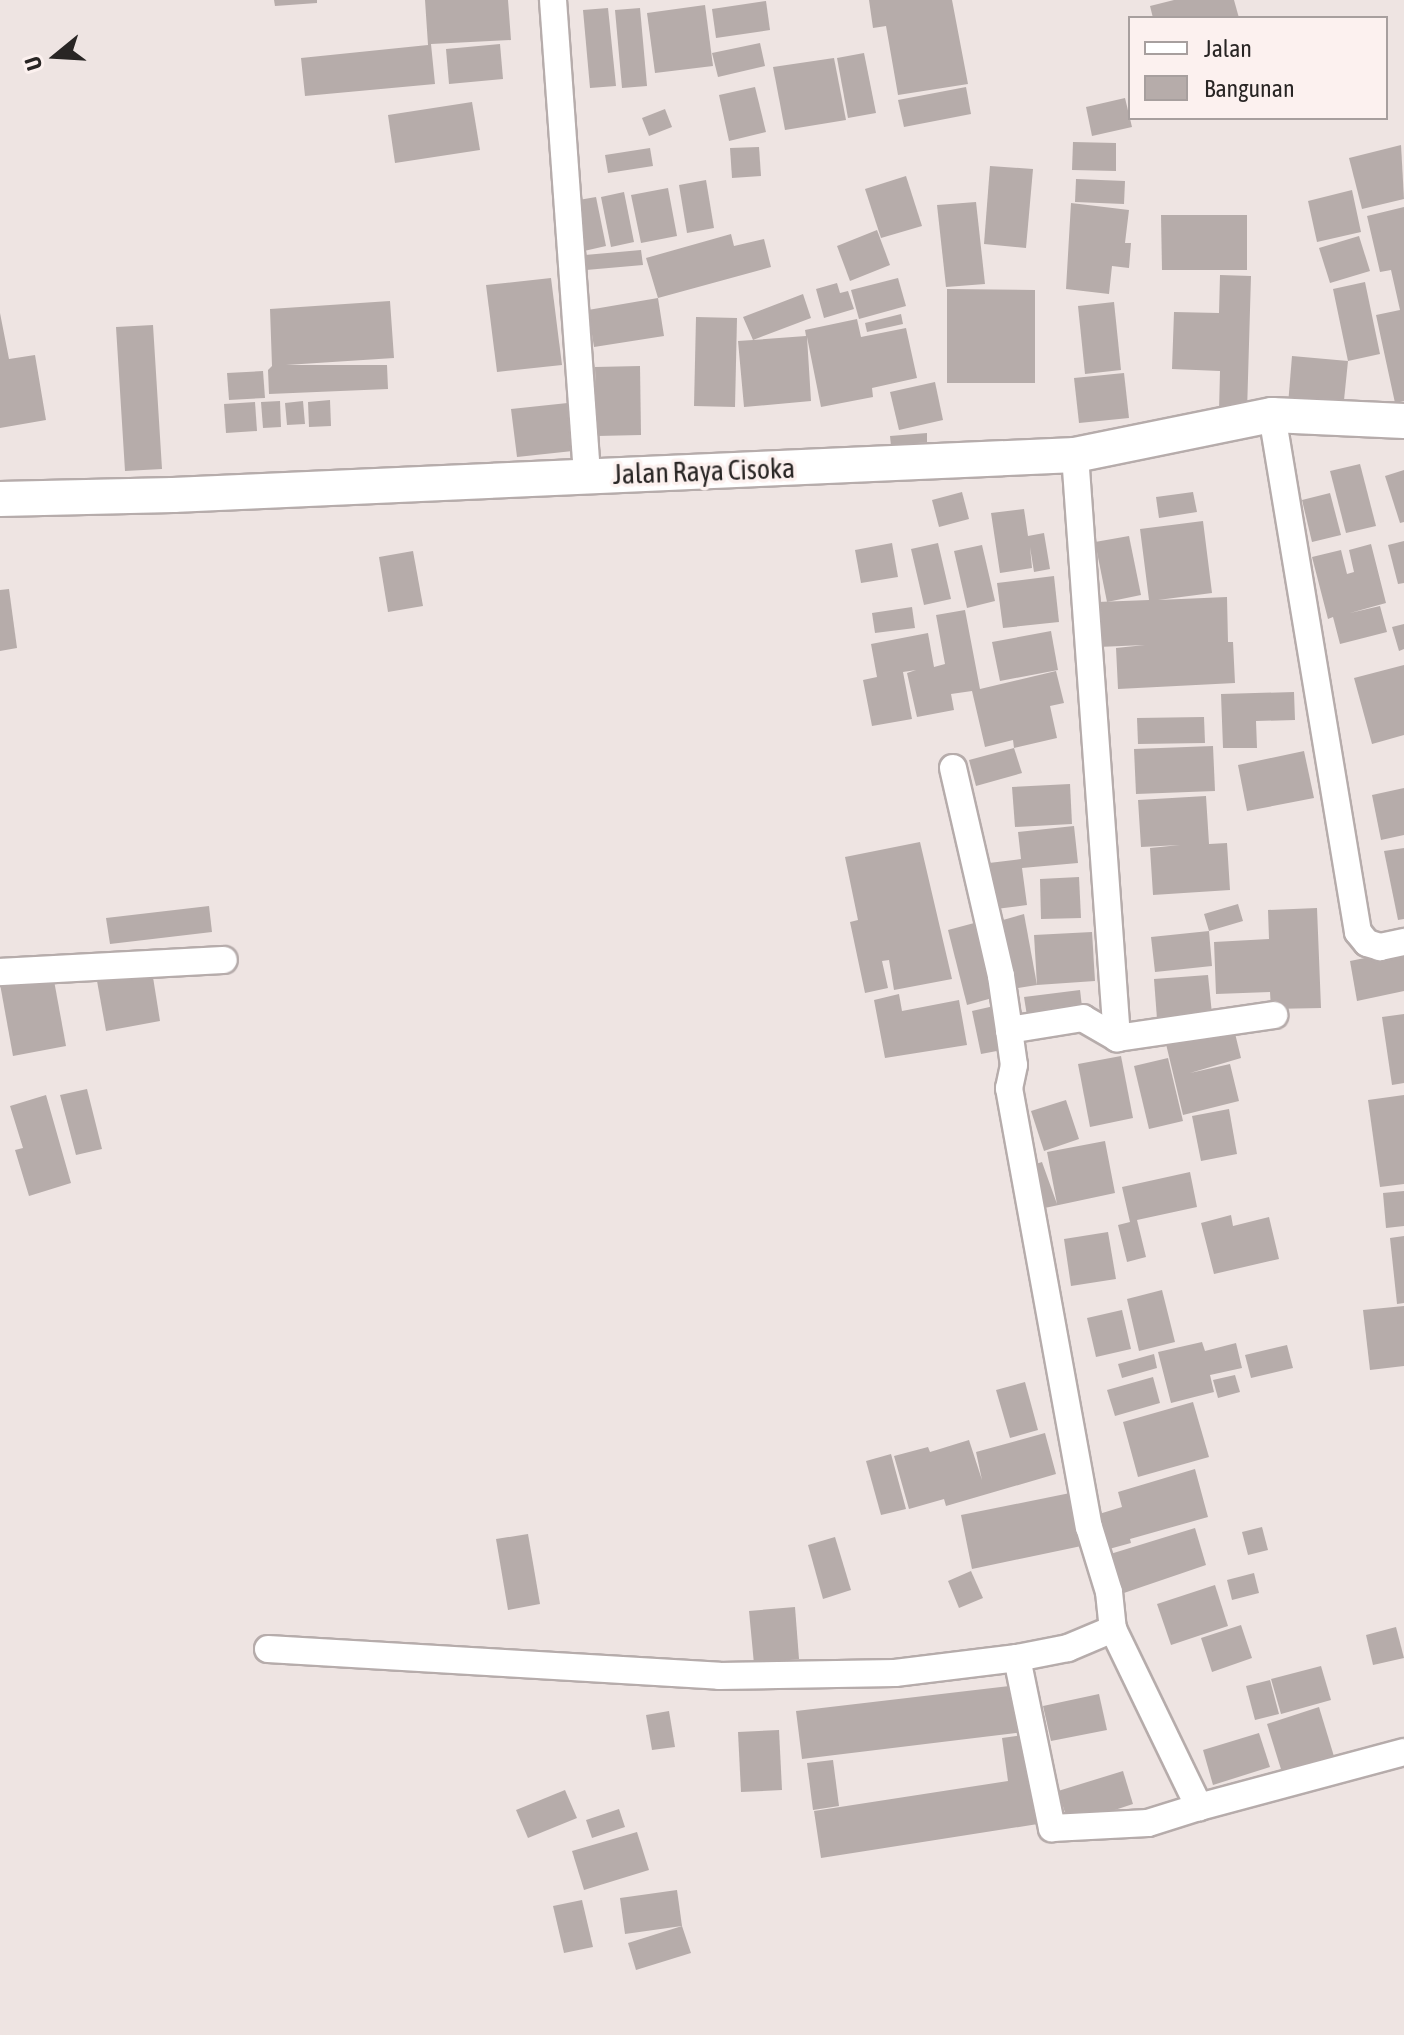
<!DOCTYPE html>
<html>
<head>
<meta charset="utf-8">
<style>
  body { margin:0 }
  #map { position:relative; width:1404px; height:2035px; overflow:hidden; background:#eee4e2; font-family:"Asap Condensed",sans-serif }
  div>[style] { position:absolute }
  .building>* { inset:0; background:#b6acaa }
  .roads { filter:drop-shadow(2px 0 #b6acab) drop-shadow(-2px 0 #b6acab) drop-shadow(0 2px #b6acab) drop-shadow(0 -2px #b6acab) }
  .minor>* { height:26px; margin:-13px; padding:0 13px; transform-origin:13px; border-radius:13px; background:#fff }
  .tertiary>* { height:34px; margin:-17px; padding:0 17px; transform-origin:17px; border-radius:17px; background:#fff }
  span { translate:-50% -50%; white-space:nowrap; text-align:center; line-height:1.15; -webkit-text-stroke:7px #fcf1ef; paint-order:stroke }
  .street-label { font-size:28px; color:#282524 }
  .legend { position:absolute; left:1128px; top:16px; width:260px; height:104px; box-sizing:border-box; background:#fcf1ef; border:2px solid #a79f9e; margin:0; padding:10px 14px; list-style:none; font-size:24px; color:#282524 }
  .legend li { display:flex; align-items:center; gap:16px; height:40px }
  .legend b { width:40px; border:2px solid #a79f9e }
  .north { position:absolute; left:16px; top:16px; width:80px; height:80px; -webkit-text-stroke:6px #fcf1ef; paint-order:stroke; rotate:252deg; font-size:22px; font-weight:700; line-height:32px; text-align:center; color:#282524 }
  .north::after { content:''; display:block; margin:auto; width:28px; height:36px; background:#282524; clip-path:polygon(50% 0,100% 100%,50% 72%,0 100%) }
</style>
</head>
<body>
<div id="map">
  <div class="building">
    <i style="clip-path:polygon(274px 0,317px 0,317px 3px,275px 6px)"></i>
    <i style="clip-path:polygon(425px 0,508px 0,511px 40px,431px 44px,435px 84px,305px 96px,301px 58px,428px 45px)"></i>
    <i style="clip-path:polygon(869px 0,952px 0,968px 84px,898px 95px,886px 26px,873px 28px)"></i>
    <i style="clip-path:polygon(1174px 0,1234px 0,1239px 18px,1153px 18px,1150px 6px)"></i>
    <i style="clip-path:polygon(766px 1px,770px 30px,716px 38px,712px 9px)"></i>
    <i style="clip-path:polygon(705px 5px,713px 66px,655px 73px,647px 13px)"></i>
    <i style="clip-path:polygon(608px 8px,616px 86px,590px 88px,583px 10px)"></i>
    <i style="clip-path:polygon(640px 8px,647px 86px,622px 88px,615px 10px)"></i>
    <i style="clip-path:polygon(760px 43px,765px 66px,718px 77px,712px 53px)"></i>
    <i style="clip-path:polygon(500px 44px,503px 79px,449px 84px,446px 49px)"></i>
    <i style="clip-path:polygon(864px 53px,876px 113px,848px 118px,837px 58px)"></i>
    <i style="clip-path:polygon(834px 58px,846px 120px,785px 130px,773px 67px)"></i>
    <i style="clip-path:polygon(755px 87px,766px 132px,729px 141px,719px 95px)"></i>
    <i style="clip-path:polygon(966px 87px,971px 114px,904px 127px,898px 100px)"></i>
    <i style="clip-path:polygon(1125px 98px,1132px 127px,1092px 136px,1086px 107px)"></i>
    <i style="clip-path:polygon(472px 102px,480px 150px,395px 163px,388px 115px)"></i>
    <i style="clip-path:polygon(665px 109px,672px 127px,649px 136px,642px 118px)"></i>
    <i style="clip-path:polygon(1073px 142px,1116px 143px,1116px 171px,1072px 170px)"></i>
    <i style="clip-path:polygon(1401px 145px,1404px 199px,1362px 209px,1349px 158px)"></i>
    <i style="clip-path:polygon(759px 147px,761px 176px,732px 178px,730px 148px)"></i>
    <i style="clip-path:polygon(650px 148px,653px 166px,608px 173px,605px 155px)"></i>
    <i style="clip-path:polygon(990px 166px,1033px 169px,1026px 248px,984px 244px)"></i>
    <i style="clip-path:polygon(906px 176px,922px 226px,881px 238px,865px 189px)"></i>
    <i style="clip-path:polygon(1076px 179px,1125px 181px,1124px 204px,1075px 202px)"></i>
    <i style="clip-path:polygon(706px 180px,714px 228px,687px 233px,679px 185px)"></i>
    <i style="clip-path:polygon(668px 188px,677px 236px,641px 243px,631px 195px)"></i>
    <i style="clip-path:polygon(1352px 190px,1361px 232px,1317px 242px,1308px 201px)"></i>
    <i style="clip-path:polygon(624px 192px,634px 242px,611px 247px,601px 197px)"></i>
    <i style="clip-path:polygon(596px 197px,606px 246px,584px 251px,573px 201px)"></i>
    <i style="clip-path:polygon(976px 202px,985px 284px,946px 287px,937px 205px)"></i>
    <i style="clip-path:polygon(1071px 203px,1129px 210px,1125px 243px,1131px 243px,1129px 268px,1112px 266px,1109px 294px,1066px 289px)"></i>
    <i style="clip-path:polygon(1404px 207px,1404px 401px,1395px 403px,1376px 315px,1400px 310px,1391px 270px,1380px 272px,1367px 216px)"></i>
    <i style="clip-path:polygon(1161px 215px,1247px 215px,1247px 270px,1162px 270px)"></i>
    <i style="clip-path:polygon(877px 230px,890px 265px,850px 281px,837px 246px)"></i>
    <i style="clip-path:polygon(731px 234px,734px 246px,764px 239px,771px 267px,658px 298px,664px 336px,594px 347px,588px 310px,658px 298px,646px 258px)"></i>
    <i style="clip-path:polygon(1359px 236px,1370px 271px,1330px 283px,1319px 248px)"></i>
    <i style="clip-path:polygon(641px 250px,643px 265px,586px 270px,585px 255px)"></i>
    <i style="clip-path:polygon(1220px 275px,1251px 276px,1247px 412px,1219px 411px,1220px 371px,1172px 369px,1174px 312px,1219px 313px)"></i>
    <i style="clip-path:polygon(551px 278px,562px 365px,497px 372px,486px 285px)"></i>
    <i style="clip-path:polygon(898px 278px,906px 306px,859px 319px,851px 290px)"></i>
    <i style="clip-path:polygon(1365px 282px,1380px 354px,1348px 361px,1333px 289px)"></i>
    <i style="clip-path:polygon(837px 283px,840px 293px,848px 291px,854px 309px,824px 318px,816px 289px)"></i>
    <i style="clip-path:polygon(947px 289px,1035px 290px,1035px 383px,947px 383px)"></i>
    <i style="clip-path:polygon(803px 294px,811px 318px,753px 340px,806px 336px,805px 330px,857px 319px,861px 337px,906px 328px,917px 378px,872px 388px,873px 397px,821px 407px,807px 337px,811px 401px,744px 407px,738px 341px,753px 340px,743px 317px)"></i>
    <i style="clip-path:polygon(390px 301px,394px 358px,286px 365px,387px 365px,388px 389px,269px 394px,268px 370px,272px 366px,270px 309px)"></i>
    <i style="clip-path:polygon(1114px 302px,1121px 370px,1085px 374px,1078px 306px)"></i>
    <i style="clip-path:polygon(0 313px,9px 359px,35px 355px,46px 420px,0 428px)"></i>
    <i style="clip-path:polygon(901px 314px,903px 324px,867px 332px,865px 323px)"></i>
    <i style="clip-path:polygon(696px 317px,737px 318px,735px 407px,694px 406px)"></i>
    <i style="clip-path:polygon(153px 325px,162px 469px,125px 471px,116px 327px)"></i>
    <i style="clip-path:polygon(1292px 356px,1348px 361px,1343px 410px,1288px 405px)"></i>
    <i style="clip-path:polygon(640px 366px,641px 435px,597px 436px,595px 367px)"></i>
    <i style="clip-path:polygon(263px 371px,265px 398px,229px 400px,227px 373px)"></i>
    <i style="clip-path:polygon(1124px 373px,1129px 418px,1079px 423px,1074px 378px)"></i>
    <i style="clip-path:polygon(935px 382px,943px 420px,899px 430px,890px 392px)"></i>
    <i style="clip-path:polygon(330px 400px,331px 426px,309px 427px,308px 402px)"></i>
    <i style="clip-path:polygon(280px 401px,281px 427px,263px 428px,261px 402px)"></i>
    <i style="clip-path:polygon(303px 401px,305px 424px,287px 425px,285px 403px)"></i>
    <i style="clip-path:polygon(255px 402px,257px 431px,226px 433px,224px 404px)"></i>
    <i style="clip-path:polygon(577px 402px,582px 450px,517px 457px,511px 409px)"></i>
    <i style="clip-path:polygon(927px 433px,927px 442px,891px 446px,890px 436px)"></i>
    <i style="clip-path:polygon(1360px 464px,1376px 526px,1346px 533px,1330px 471px)"></i>
    <i style="clip-path:polygon(1404px 470px,1404px 522px,1400px 523px,1385px 476px)"></i>
    <i style="clip-path:polygon(962px 492px,969px 519px,939px 527px,932px 500px)"></i>
    <i style="clip-path:polygon(1193px 492px,1197px 512px,1159px 518px,1156px 497px)"></i>
    <i style="clip-path:polygon(1330px 493px,1341px 535px,1312px 542px,1302px 500px)"></i>
    <i style="clip-path:polygon(1024px 509px,1028px 536px,1044px 533px,1050px 569px,1034px 572px,1030px 547px,1032px 568px,1000px 573px,991px 513px)"></i>
    <i style="clip-path:polygon(1203px 521px,1212px 593px,1158px 600px,1227px 597px,1228px 642px,1233px 642px,1235px 683px,1118px 689px,1116px 648px,1145px 645px,1098px 647px,1097px 602px,1149px 600px,1140px 529px)"></i>
    <i style="clip-path:polygon(1129px 536px,1141px 595px,1107px 602px,1095px 542px)"></i>
    <i style="clip-path:polygon(1404px 541px,1404px 583px,1398px 584px,1388px 545px)"></i>
    <i style="clip-path:polygon(892px 543px,898px 577px,861px 583px,855px 550px)"></i>
    <i style="clip-path:polygon(938px 543px,951px 599px,924px 605px,911px 549px)"></i>
    <i style="clip-path:polygon(1371px 544px,1386px 603px,1350px 613px,1380px 606px,1387px 632px,1340px 644px,1333px 617px,1328px 619px,1312px 557px,1341px 550px,1347px 574px,1354px 572px,1349px 550px)"></i>
    <i style="clip-path:polygon(982px 545px,995px 601px,967px 608px,954px 551px)"></i>
    <i style="clip-path:polygon(413px 551px,423px 606px,388px 612px,379px 557px)"></i>
    <i style="clip-path:polygon(1054px 576px,1059px 622px,1003px 628px,997px 583px)"></i>
    <i style="clip-path:polygon(9px 589px,17px 648px,0 651px,0 590px)"></i>
    <i style="clip-path:polygon(912px 607px,915px 628px,875px 633px,872px 613px)"></i>
    <i style="clip-path:polygon(965px 610px,980px 689px,1056px 671px,1064px 703px,1050px 706px,1057px 738px,1014px 748px,1013px 740px,985px 747px,972px 691px,951px 694px,954px 710px,917px 717px,907px 673px,916px 670px,903px 672px,912px 719px,872px 726px,863px 680px,877px 677px,871px 644px,928px 633px,934px 667px,945px 664px,936px 615px)"></i>
    <i style="clip-path:polygon(1404px 624px,1404px 649px,1399px 651px,1392px 627px)"></i>
    <i style="clip-path:polygon(1051px 631px,1058px 670px,1000px 681px,992px 642px)"></i>
    <i style="clip-path:polygon(1404px 665px,1404px 735px,1372px 744px,1354px 678px)"></i>
    <i style="clip-path:polygon(1294px 692px,1295px 720px,1256px 721px,1257px 748px,1223px 748px,1221px 694px)"></i>
    <i style="clip-path:polygon(1204px 717px,1205px 743px,1138px 744px,1137px 718px)"></i>
    <i style="clip-path:polygon(1213px 746px,1215px 791px,1136px 794px,1134px 749px)"></i>
    <i style="clip-path:polygon(1014px 748px,1022px 773px,976px 786px,969px 760px)"></i>
    <i style="clip-path:polygon(1304px 751px,1314px 798px,1247px 811px,1238px 765px)"></i>
    <i style="clip-path:polygon(1070px 784px,1072px 824px,1015px 827px,1012px 787px)"></i>
    <i style="clip-path:polygon(1404px 788px,1404px 835px,1381px 840px,1372px 795px)"></i>
    <i style="clip-path:polygon(1206px 796px,1209px 844px,1227px 843px,1230px 890px,1153px 895px,1150px 848px,1180px 845px,1141px 847px,1138px 800px)"></i>
    <i style="clip-path:polygon(1074px 826px,1078px 863px,1022px 868px,1027px 905px,996px 909px,989px 863px,1021px 859px,1018px 832px)"></i>
    <i style="clip-path:polygon(920px 842px,952px 979px,894px 990px,889px 960px,882px 961px,888px 988px,865px 993px,850px 922px,858px 920px,845px 857px)"></i>
    <i style="clip-path:polygon(1404px 848px,1404px 919px,1398px 920px,1384px 851px)"></i>
    <i style="clip-path:polygon(1079px 877px,1081px 918px,1041px 919px,1040px 879px)"></i>
    <i style="clip-path:polygon(1238px 904px,1243px 921px,1209px 931px,1212px 966px,1155px 972px,1151px 937px,1209px 931px,1204px 914px)"></i>
    <i style="clip-path:polygon(209px 906px,212px 932px,110px 944px,106px 918px)"></i>
    <i style="clip-path:polygon(1317px 908px,1321px 1008px,1271px 1009px,1270px 992px,1216px 994px,1214px 942px,1269px 939px,1268px 910px)"></i>
    <i style="clip-path:polygon(1024px 914px,1037px 985px,1018px 988px,1003px 920px)"></i>
    <i style="clip-path:polygon(978px 922px,996px 997px,967px 1005px,948px 930px)"></i>
    <i style="clip-path:polygon(1092px 932px,1095px 981px,1037px 985px,1034px 935px)"></i>
    <i style="clip-path:polygon(1404px 950px,1404px 991px,1357px 1001px,1350px 961px)"></i>
    <i style="clip-path:polygon(152px 971px,160px 1021px,106px 1031px,97px 981px)"></i>
    <i style="clip-path:polygon(53px 975px,66px 1046px,13px 1056px,0 984px)"></i>
    <i style="clip-path:polygon(1208px 975px,1212px 1014px,1157px 1019px,1154px 979px)"></i>
    <i style="clip-path:polygon(1080px 990px,1083px 1015px,1028px 1022px,1024px 997px)"></i>
    <i style="clip-path:polygon(899px 994px,902px 1011px,959px 1000px,967px 1045px,885px 1058px,874px 1000px)"></i>
    <i style="clip-path:polygon(994px 1006px,1002px 1050px,981px 1054px,972px 1011px)"></i>
    <i style="clip-path:polygon(1404px 1014px,1404px 1083px,1392px 1085px,1382px 1017px)"></i>
    <i style="clip-path:polygon(1233px 1025px,1241px 1058px,1190px 1073px,1230px 1064px,1239px 1101px,1183px 1115px,1166px 1044px)"></i>
    <i style="clip-path:polygon(1121px 1056px,1133px 1118px,1090px 1127px,1078px 1064px)"></i>
    <i style="clip-path:polygon(1168px 1058px,1183px 1121px,1149px 1129px,1134px 1066px)"></i>
    <i style="clip-path:polygon(87px 1089px,102px 1149px,76px 1155px,60px 1095px)"></i>
    <i style="clip-path:polygon(46px 1095px,71px 1183px,29px 1196px,15px 1150px,23px 1148px,10px 1106px)"></i>
    <i style="clip-path:polygon(1404px 1095px,1404px 1184px,1380px 1187px,1368px 1100px)"></i>
    <i style="clip-path:polygon(1066px 1100px,1079px 1139px,1044px 1151px,1031px 1111px)"></i>
    <i style="clip-path:polygon(1229px 1109px,1237px 1154px,1201px 1161px,1192px 1116px)"></i>
    <i style="clip-path:polygon(1105px 1141px,1115px 1193px,1040px 1209px,1026px 1167px,1042px 1162px,1057px 1204px,1047px 1152px)"></i>
    <i style="clip-path:polygon(1190px 1172px,1197px 1207px,1137px 1220px,1146px 1257px,1127px 1262px,1118px 1225px,1130px 1222px,1122px 1187px)"></i>
    <i style="clip-path:polygon(1404px 1191px,1404px 1226px,1386px 1228px,1383px 1193px)"></i>
    <i style="clip-path:polygon(1231px 1215px,1233px 1226px,1269px 1217px,1279px 1259px,1214px 1274px,1201px 1223px)"></i>
    <i style="clip-path:polygon(1108px 1232px,1116px 1279px,1071px 1286px,1064px 1239px)"></i>
    <i style="clip-path:polygon(1404px 1236px,1404px 1303px,1397px 1304px,1390px 1238px)"></i>
    <i style="clip-path:polygon(1162px 1290px,1175px 1342px,1139px 1351px,1127px 1299px)"></i>
    <i style="clip-path:polygon(1404px 1306px,1404px 1366px,1370px 1370px,1363px 1310px)"></i>
    <i style="clip-path:polygon(1122px 1310px,1131px 1349px,1096px 1357px,1087px 1318px)"></i>
    <i style="clip-path:polygon(1202px 1342px,1205px 1351px,1236px 1343px,1242px 1368px,1210px 1375px,1214px 1392px,1171px 1403px,1158px 1352px)"></i>
    <i style="clip-path:polygon(1287px 1345px,1293px 1368px,1251px 1378px,1245px 1355px)"></i>
    <i style="clip-path:polygon(1154px 1354px,1157px 1368px,1122px 1378px,1118px 1364px)"></i>
    <i style="clip-path:polygon(1235px 1375px,1240px 1392px,1218px 1398px,1213px 1380px)"></i>
    <i style="clip-path:polygon(1153px 1377px,1160px 1403px,1115px 1416px,1107px 1390px)"></i>
    <i style="clip-path:polygon(1025px 1382px,1038px 1430px,1010px 1438px,996px 1390px)"></i>
    <i style="clip-path:polygon(1193px 1402px,1209px 1457px,1138px 1477px,1123px 1422px)"></i>
    <i style="clip-path:polygon(1045px 1433px,1056px 1474px,946px 1506px,944px 1499px,909px 1509px,894px 1456px,928px 1447px,930px 1452px,969px 1440px,982px 1480px,976px 1452px)"></i>
    <i style="clip-path:polygon(891px 1454px,906px 1509px,881px 1515px,866px 1461px)"></i>
    <i style="clip-path:polygon(1195px 1469px,1208px 1517px,1130px 1539px,1131px 1543px,1109px 1549px,1099px 1514px,1122px 1507px,1118px 1492px)"></i>
    <i style="clip-path:polygon(1080px 1491px,1091px 1544px,972px 1569px,961px 1515px)"></i>
    <i style="clip-path:polygon(1262px 1527px,1268px 1550px,1248px 1555px,1242px 1532px)"></i>
    <i style="clip-path:polygon(1195px 1528px,1206px 1565px,1118px 1595px,1107px 1555px)"></i>
    <i style="clip-path:polygon(528px 1534px,540px 1604px,508px 1610px,496px 1539px)"></i>
    <i style="clip-path:polygon(835px 1537px,851px 1590px,823px 1599px,808px 1545px)"></i>
    <i style="clip-path:polygon(971px 1571px,983px 1598px,959px 1608px,948px 1581px)"></i>
    <i style="clip-path:polygon(1254px 1573px,1259px 1593px,1232px 1600px,1227px 1580px)"></i>
    <i style="clip-path:polygon(1215px 1585px,1228px 1626px,1171px 1645px,1157px 1604px)"></i>
    <i style="clip-path:polygon(795px 1607px,799px 1659px,754px 1664px,749px 1611px)"></i>
    <i style="clip-path:polygon(1241px 1625px,1252px 1658px,1212px 1672px,1201px 1638px)"></i>
    <i style="clip-path:polygon(1396px 1627px,1404px 1658px,1373px 1665px,1366px 1635px)"></i>
    <i style="clip-path:polygon(1321px 1666px,1331px 1700px,1281px 1714px,1271px 1679px)"></i>
    <i style="clip-path:polygon(1270px 1680px,1279px 1714px,1255px 1720px,1246px 1686px)"></i>
    <i style="clip-path:polygon(1019px 1685px,1025px 1732px,802px 1759px,796px 1711px)"></i>
    <i style="clip-path:polygon(1099px 1694px,1107px 1730px,1051px 1741px,1043px 1706px)"></i>
    <i style="clip-path:polygon(1319px 1707px,1336px 1763px,1284px 1779px,1267px 1724px)"></i>
    <i style="clip-path:polygon(669px 1711px,675px 1747px,652px 1750px,646px 1715px)"></i>
    <i style="clip-path:polygon(779px 1730px,782px 1790px,741px 1792px,738px 1732px)"></i>
    <i style="clip-path:polygon(1259px 1733px,1270px 1767px,1213px 1785px,1203px 1750px)"></i>
    <i style="clip-path:polygon(1029px 1734px,1044px 1823px,821px 1858px,814px 1811px,1008px 1781px,1002px 1738px)"></i>
    <i style="clip-path:polygon(833px 1760px,839px 1806px,813px 1810px,807px 1763px)"></i>
    <i style="clip-path:polygon(1123px 1771px,1133px 1804px,1069px 1825px,1058px 1791px)"></i>
    <i style="clip-path:polygon(565px 1790px,577px 1818px,528px 1838px,516px 1810px)"></i>
    <i style="clip-path:polygon(619px 1809px,625px 1827px,592px 1838px,586px 1820px)"></i>
    <i style="clip-path:polygon(637px 1832px,649px 1870px,584px 1890px,572px 1851px)"></i>
    <i style="clip-path:polygon(677px 1890px,682px 1926px,625px 1934px,620px 1898px)"></i>
    <i style="clip-path:polygon(582px 1900px,593px 1947px,564px 1953px,553px 1906px)"></i>
    <i style="clip-path:polygon(682px 1926px,691px 1953px,636px 1970px,628px 1943px)"></i>
  </div>
  <div class="roads">
    <div class="minor">
      <i style="left:553px;top:0;width:477px;rotate:85.9deg"></i>
      <i style="left:1272px;top:415px;width:524px;rotate:80.56deg"></i>
      <i style="left:1358px;top:932px;width:14px;rotate:51deg"></i>
      <i style="left:1367px;top:943px;width:14px;rotate:17deg"></i>
      <i style="left:1380px;top:947px;width:25px;rotate:-12deg"></i>
      <i style="left:1075px;top:455px;width:585px;rotate:85.88deg"></i>
      <i style="left:1117px;top:1038px;width:39px;rotate:-150deg"></i>
      <i style="left:1083px;top:1018px;width:75px;rotate:170.8deg"></i>
      <i style="left:1009px;top:1030px;width:35px;rotate:82deg"></i>
      <i style="left:1014px;top:1065px;width:24px;rotate:102deg"></i>
      <i style="left:1009px;top:1088px;width:446px;rotate:79.7deg"></i>
      <i style="left:1089px;top:1527px;width:68px;rotate:72.9deg"></i>
      <i style="left:1109px;top:1592px;width:37px;rotate:84deg"></i>
      <i style="left:1113px;top:1629px;width:198px;rotate:64.2deg"></i>
      <i style="left:1199px;top:1807px;width:212px;rotate:-15deg"></i>
      <i style="left:953px;top:768px;width:213px;rotate:77deg"></i>
      <i style="left:1001px;top:976px;width:55px;rotate:81.6deg"></i>
      <i style="left:0;top:972px;width:224px;rotate:-3.1deg"></i>
      <i style="left:1117px;top:1038px;width:159px;rotate:-8.3deg"></i>
      <i style="left:268px;top:1649px;width:452px;rotate:3.4deg"></i>
      <i style="left:719px;top:1676px;width:176px;rotate:-1deg"></i>
      <i style="left:895px;top:1673px;width:123px;rotate:-7deg"></i>
      <i style="left:1017px;top:1658px;width:52px;rotate:-11.1deg"></i>
      <i style="left:1068px;top:1648px;width:49px;rotate:-22.9deg"></i>
      <i style="left:1017px;top:1658px;width:174px;rotate:78.4deg"></i>
      <i style="left:1052px;top:1828px;width:96px;rotate:-3deg"></i>
      <i style="left:1148px;top:1823px;width:53px;rotate:-17.4deg"></i>
    </div>
    <div class="tertiary">
      <i style="left:0;top:499px;width:173px;rotate:-1.3deg"></i>
      <i style="left:173px;top:495px;width:903px;rotate:-2.54deg"></i>
      <i style="left:1075px;top:455px;width:201px;rotate:-11.5deg"></i>
      <i style="left:1272px;top:415px;width:132px;rotate:2.6deg"></i>
    </div>
  </div>
  <div class="street-label">
    <span style="left:704px;top:471px;rotate:-2deg">Jalan Raya Cisoka</span>
  </div>
  <ul class="legend">
  <li><b style="height:10px;background:#fff"></b>Jalan</li>
  <li><b style="height:22px;background:#b6acaa"></b>Bangunan</li>
  </ul>
  <div class="north">U</div>
</div>
</body>
</html>
